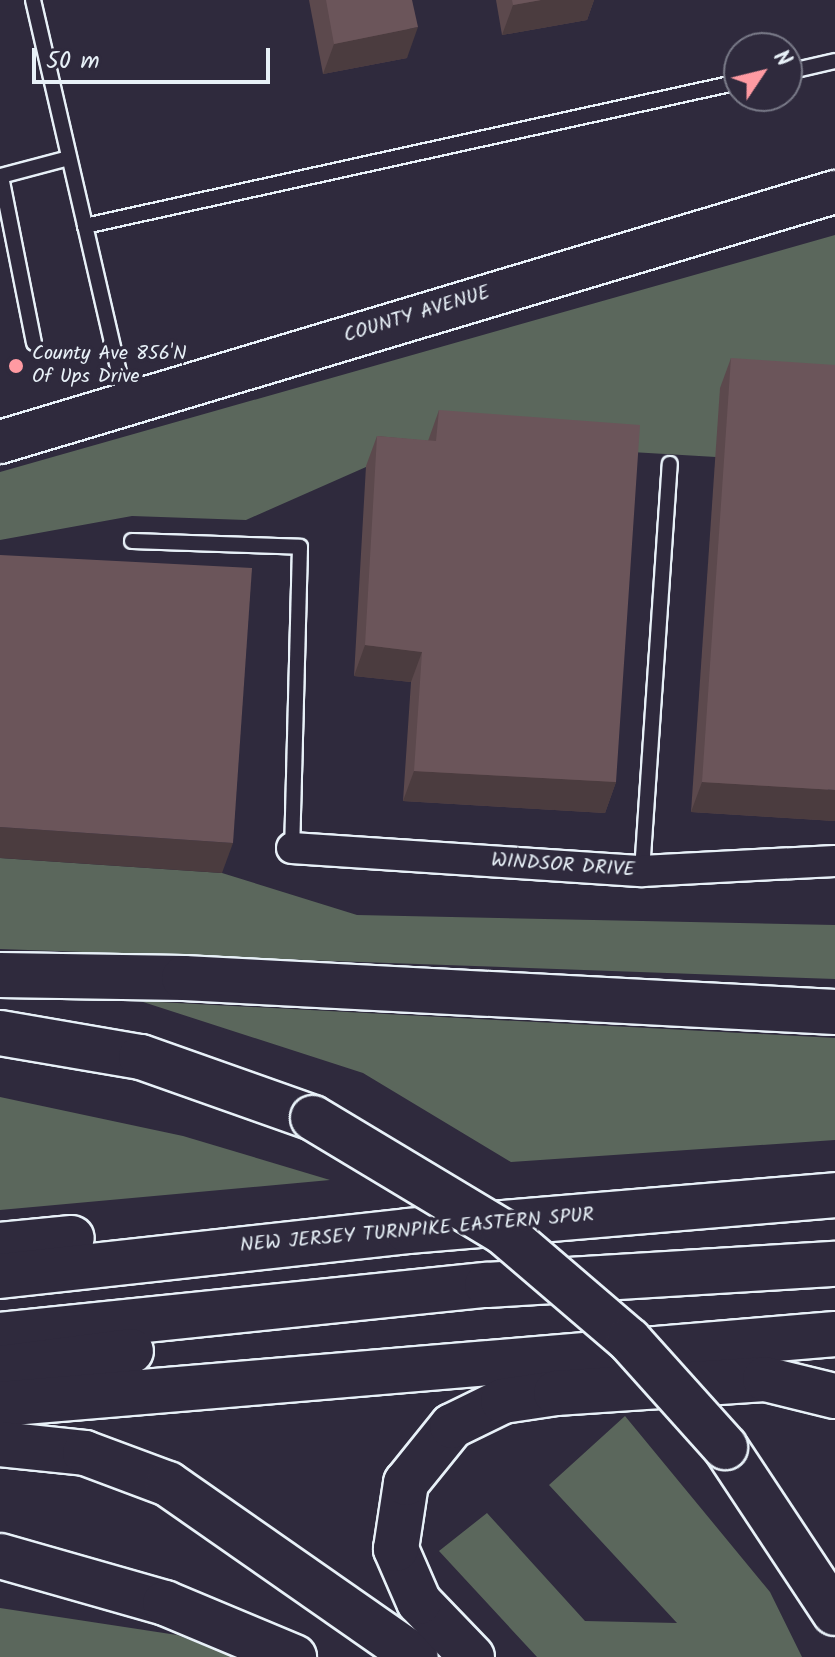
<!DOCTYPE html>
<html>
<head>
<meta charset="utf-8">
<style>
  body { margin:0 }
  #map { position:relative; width:835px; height:1657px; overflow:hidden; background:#2f2a3d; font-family:Kalam,sans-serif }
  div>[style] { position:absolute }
  .green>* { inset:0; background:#5b675c }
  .roads { filter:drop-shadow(2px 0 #e8f1f8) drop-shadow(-2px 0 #e8f1f8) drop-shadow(0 2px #e8f1f8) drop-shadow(0 -2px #e8f1f8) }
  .service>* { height:14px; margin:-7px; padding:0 7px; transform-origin:7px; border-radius:7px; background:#2f2a3d }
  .minor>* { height:30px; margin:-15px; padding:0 15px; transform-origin:15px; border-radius:15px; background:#2f2a3d }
  .secondary>* { height:42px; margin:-21px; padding:0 21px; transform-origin:21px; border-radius:21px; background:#2f2a3d }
  .motorway>* { height:44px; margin:-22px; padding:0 22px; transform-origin:22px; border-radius:22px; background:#2f2a3d }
  .bridges { filter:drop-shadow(2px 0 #e8f1f8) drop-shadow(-2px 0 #e8f1f8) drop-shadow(0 2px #e8f1f8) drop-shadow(0 -2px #e8f1f8) }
  .motorway-bridge>* { height:44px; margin:-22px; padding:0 22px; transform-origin:22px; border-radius:22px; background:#2f2a3d }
  .wall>* { inset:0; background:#5c494d }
  .shaded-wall>* { inset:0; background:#4b3c3f }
  .building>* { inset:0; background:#6b555a }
  .dots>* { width:22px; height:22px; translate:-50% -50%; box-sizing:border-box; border:4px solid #2f2a3d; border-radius:50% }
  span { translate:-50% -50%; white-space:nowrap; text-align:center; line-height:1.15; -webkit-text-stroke:7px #2f2a3d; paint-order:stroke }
  .street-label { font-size:20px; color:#e8f1f8 }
  .poi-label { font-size:20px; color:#e8f1f8 }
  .left { translate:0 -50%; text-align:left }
  .north { position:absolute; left:723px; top:32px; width:80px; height:80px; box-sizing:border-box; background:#2f2a3d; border:2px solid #797a88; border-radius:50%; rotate:55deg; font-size:22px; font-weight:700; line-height:32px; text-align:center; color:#e8f1f8 }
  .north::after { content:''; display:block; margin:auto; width:28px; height:36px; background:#ff9aa2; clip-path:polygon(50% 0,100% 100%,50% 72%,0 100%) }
  .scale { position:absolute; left:32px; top:48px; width:238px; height:36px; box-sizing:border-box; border:4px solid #e8f1f8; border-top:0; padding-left:10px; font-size:24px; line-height:28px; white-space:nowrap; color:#e8f1f8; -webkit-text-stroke:6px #2f2a3d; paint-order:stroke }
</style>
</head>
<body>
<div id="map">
  <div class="green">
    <i style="clip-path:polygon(835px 235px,835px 396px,721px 388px,716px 457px,429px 440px,425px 472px,366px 467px,246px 520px,132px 516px,0 540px,0 472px)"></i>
    <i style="clip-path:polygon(0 858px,222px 873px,357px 915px,835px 925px,835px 979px,0 949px)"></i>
    <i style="clip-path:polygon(140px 1001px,835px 1038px,835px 1140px,511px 1162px,363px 1073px)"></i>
    <i style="clip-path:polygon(0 1097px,183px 1136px,330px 1180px,0 1210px)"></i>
    <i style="clip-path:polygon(625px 1416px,770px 1592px,802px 1657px,537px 1657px,439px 1551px,487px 1513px,585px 1621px,677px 1623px,549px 1485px)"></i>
    <i style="clip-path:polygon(0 1608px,177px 1635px,235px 1657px,0 1657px)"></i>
  </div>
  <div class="roads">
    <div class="service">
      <i style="left:33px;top:0;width:413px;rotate:77deg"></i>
      <i style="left:787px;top:72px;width:49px;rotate:-12.9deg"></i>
      <i style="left:85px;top:226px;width:670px;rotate:-12.42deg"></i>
      <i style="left:34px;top:343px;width:170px;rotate:-101.2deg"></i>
      <i style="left:1px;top:176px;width:70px;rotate:-14.8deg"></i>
      <i style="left:132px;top:541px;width:168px;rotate:2deg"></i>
      <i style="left:300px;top:547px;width:301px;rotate:91.5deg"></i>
      <i style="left:642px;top:871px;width:408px;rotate:-86.1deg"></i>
    </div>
    <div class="minor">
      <i style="left:292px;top:848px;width:351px;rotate:3.8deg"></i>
      <i style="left:642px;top:871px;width:193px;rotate:-3deg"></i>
    </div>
    <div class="secondary">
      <i style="left:0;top:442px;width:872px;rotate:-16.67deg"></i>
    </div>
    <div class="motorway">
      <i style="left:0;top:975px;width:184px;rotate:0.9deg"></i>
      <i style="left:184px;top:978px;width:652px;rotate:2.99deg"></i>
      <i style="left:0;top:1033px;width:143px;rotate:9.7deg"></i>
      <i style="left:141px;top:1057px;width:182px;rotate:19.5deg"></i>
      <i style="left:0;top:1245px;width:72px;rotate:-5.6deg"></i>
      <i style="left:0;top:1276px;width:410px;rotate:-6.3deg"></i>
      <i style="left:408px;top:1231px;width:429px;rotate:-4.8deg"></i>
      <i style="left:0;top:1335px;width:490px;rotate:-5.9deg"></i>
      <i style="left:487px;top:1285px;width:349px;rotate:-3.5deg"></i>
      <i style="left:0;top:1368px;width:132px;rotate:-7.4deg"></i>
      <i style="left:0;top:1404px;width:838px;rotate:-4.79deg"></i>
      <i style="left:0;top:1444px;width:85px;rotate:6deg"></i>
      <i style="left:85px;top:1453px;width:89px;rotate:20.5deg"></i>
      <i style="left:168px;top:1484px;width:302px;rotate:34.9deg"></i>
      <i style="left:725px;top:1447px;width:199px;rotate:56.5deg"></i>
      <i style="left:0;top:1556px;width:172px;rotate:15.9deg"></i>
      <i style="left:165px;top:1603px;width:140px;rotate:22.7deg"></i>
      <i style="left:472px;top:1657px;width:76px;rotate:-133.9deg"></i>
      <i style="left:419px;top:1602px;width:58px;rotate:-113.5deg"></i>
      <i style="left:396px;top:1549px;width:67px;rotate:-81.4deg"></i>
      <i style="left:406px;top:1483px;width:73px;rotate:-51.1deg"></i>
      <i style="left:452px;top:1426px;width:57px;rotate:-26.1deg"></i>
      <i style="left:503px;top:1401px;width:54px;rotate:-8.6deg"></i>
      <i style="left:556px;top:1393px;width:209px;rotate:-3.8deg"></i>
      <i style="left:765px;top:1379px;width:72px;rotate:13.7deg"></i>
    </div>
  </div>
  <div class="bridges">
    <div class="motorway-bridge">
      <i style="left:313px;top:1118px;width:222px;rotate:31deg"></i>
      <i style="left:503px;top:1232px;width:166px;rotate:40.6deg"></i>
      <i style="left:629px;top:1340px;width:144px;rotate:48.1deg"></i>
    </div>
  </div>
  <div class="wall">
    <i style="clip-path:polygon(309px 0,412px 0,407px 58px,323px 74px)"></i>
    <i style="clip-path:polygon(496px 0,594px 0,587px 20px,502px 35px)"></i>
    <i style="clip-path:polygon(731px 358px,835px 821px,691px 812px,720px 388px)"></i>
    <i style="clip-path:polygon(439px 410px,616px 782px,605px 813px,403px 801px,411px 682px,354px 676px,366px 466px,377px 436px,428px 441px)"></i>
  </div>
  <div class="shaded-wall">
    <i style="clip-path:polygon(541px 0,594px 0,587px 20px,502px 35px,513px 5px)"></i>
    <i style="clip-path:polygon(418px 27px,407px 58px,323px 74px,334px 44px)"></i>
    <i style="clip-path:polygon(365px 645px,422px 652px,411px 682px,354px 676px)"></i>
    <i style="clip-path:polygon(414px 771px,616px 782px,605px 813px,403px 801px)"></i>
    <i style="clip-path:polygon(702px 782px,835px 790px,835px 821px,691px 812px)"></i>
    <i style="clip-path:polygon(0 827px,233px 843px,222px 873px,0 858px)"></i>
  </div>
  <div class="building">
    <i style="clip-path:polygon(326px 0,412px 0,418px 27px,334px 44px)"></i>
    <i style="clip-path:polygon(512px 0,541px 0,513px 5px)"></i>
    <i style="clip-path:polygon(731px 358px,835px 365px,835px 790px,702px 782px)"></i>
    <i style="clip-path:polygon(439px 410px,640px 425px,616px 782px,414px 771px,422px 652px,365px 645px,377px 436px,436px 441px)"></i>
    <i style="clip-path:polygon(0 555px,252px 568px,233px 843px,0 827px)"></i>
  </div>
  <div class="dots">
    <i style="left:16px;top:366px;background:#ff9aa2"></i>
  </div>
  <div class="street-label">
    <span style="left:417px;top:315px;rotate:-17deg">COUNTY AVENUE</span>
    <span style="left:563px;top:866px;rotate:4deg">WINDSOR DRIVE</span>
    <span style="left:417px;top:1231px;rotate:-5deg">NEW JERSEY TURNPIKE EASTERN SPUR</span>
  </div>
  <div class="poi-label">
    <span class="left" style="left:32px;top:366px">County Ave 856'N<br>Of Ups Drive</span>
  </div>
  <div class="north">N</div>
  <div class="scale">50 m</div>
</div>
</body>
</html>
